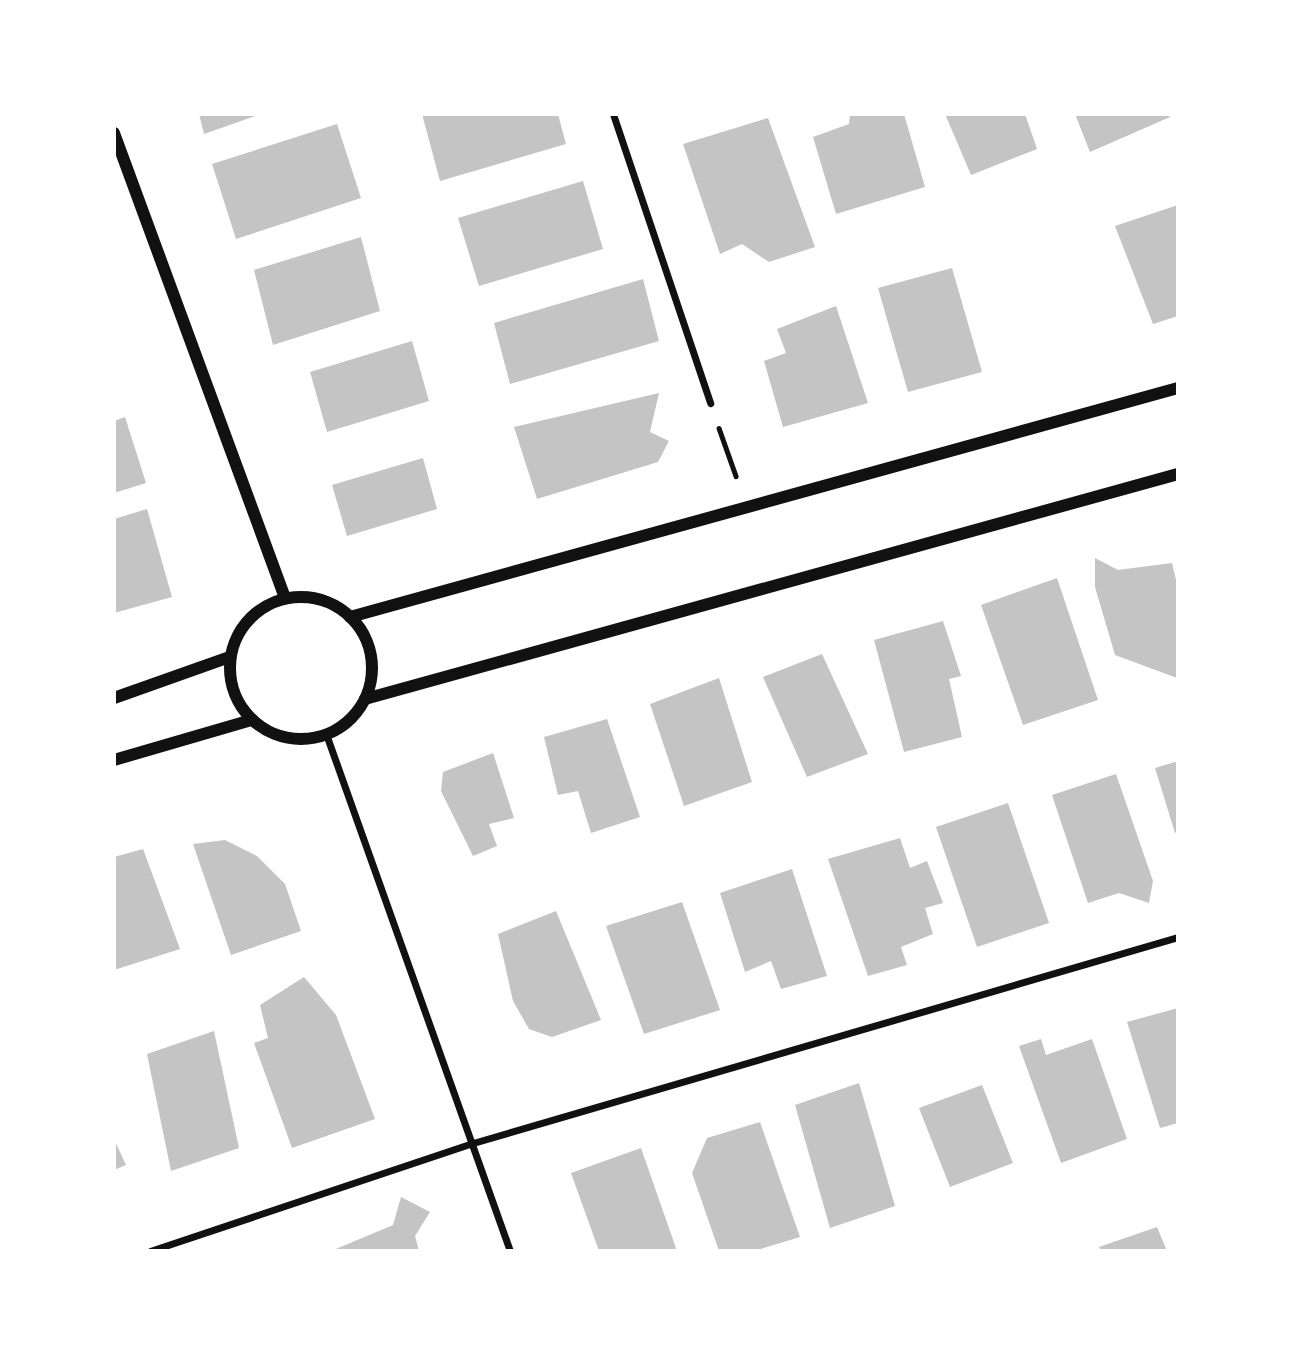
<!DOCTYPE html>
<html>
<head>
<meta charset="utf-8">
<style>
  body { margin:0 }
  #map { position:relative; width:1292px; height:1365px; overflow:hidden; background:#fff; font-family:Barlow,sans-serif }
  div>[style] { position:absolute }
  .building>* { inset:0; background:#c4c4c4 }
  .path>* { height:4.5px; margin:-2.25px; padding:0 2.25px; transform-origin:2.25px; border-radius:2.25px; background:#111 }
  .minor>* { height:7px; margin:-3.5px; padding:0 3.5px; transform-origin:3.5px; border-radius:3.5px; background:#111 }
  .tertiary>* { height:12px; margin:-6px; padding:0 6px; transform-origin:6px; border-radius:6px; background:#111 }
  .tertiary>.ring { margin:-6px; padding:0; box-sizing:content-box; background:none; border:12px solid #111; border-radius:50% }
  span { translate:-50% -50%; white-space:nowrap; text-align:center; line-height:1.15; -webkit-text-stroke:6px #fff; paint-order:stroke }
  .frame { position:absolute; inset:0; border:116px solid #fff; pointer-events:none }
</style>
</head>
<body>
<div id="map">
  <div class="building">
    <i style="clip-path:polygon(199px 114px,261px 114px,204px 134px)"></i>
    <i style="clip-path:polygon(422px 114px,558px 114px,566px 144px,440px 181px)"></i>
    <i style="clip-path:polygon(850px 114px,904px 114px,925px 187px,836px 214px,813px 137px,849px 124px)"></i>
    <i style="clip-path:polygon(945px 114px,1025px 114px,1037px 149px,971px 175px)"></i>
    <i style="clip-path:polygon(1075px 114px,1168px 114px,1170px 117px,1090px 152px)"></i>
    <i style="clip-path:polygon(768px 118px,815px 247px,769px 262px,742px 244px,720px 254px,683px 144px)"></i>
    <i style="clip-path:polygon(337px 124px,361px 198px,236px 239px,212px 164px)"></i>
    <i style="clip-path:polygon(583px 181px,603px 249px,479px 286px,458px 218px)"></i>
    <i style="clip-path:polygon(1178px 205px,1178px 316px,1153px 324px,1115px 226px)"></i>
    <i style="clip-path:polygon(361px 237px,380px 311px,273px 345px,254px 270px)"></i>
    <i style="clip-path:polygon(952px 268px,982px 372px,908px 392px,878px 288px)"></i>
    <i style="clip-path:polygon(643px 279px,659px 341px,510px 384px,494px 323px)"></i>
    <i style="clip-path:polygon(836px 306px,868px 403px,783px 427px,764px 361px,786px 353px,777px 329px)"></i>
    <i style="clip-path:polygon(412px 341px,429px 401px,327px 432px,310px 372px)"></i>
    <i style="clip-path:polygon(659px 393px,650px 432px,669px 441px,658px 462px,537px 499px,514px 427px)"></i>
    <i style="clip-path:polygon(125px 417px,146px 483px,114px 493px,114px 421px)"></i>
    <i style="clip-path:polygon(423px 458px,437px 509px,347px 536px,332px 485px)"></i>
    <i style="clip-path:polygon(147px 509px,172px 597px,114px 613px,114px 519px)"></i>
    <i style="clip-path:polygon(1095px 558px,1118px 570px,1172px 563px,1178px 588px,1177px 678px,1115px 655px,1095px 587px)"></i>
    <i style="clip-path:polygon(1057px 578px,1098px 700px,1023px 725px,981px 605px)"></i>
    <i style="clip-path:polygon(943px 621px,961px 676px,949px 679px,962px 737px,904px 752px,874px 640px)"></i>
    <i style="clip-path:polygon(822px 654px,868px 754px,807px 777px,763px 677px)"></i>
    <i style="clip-path:polygon(719px 678px,752px 782px,684px 806px,650px 704px)"></i>
    <i style="clip-path:polygon(607px 719px,640px 817px,591px 833px,578px 791px,558px 795px,544px 737px)"></i>
    <i style="clip-path:polygon(493px 753px,514px 818px,489px 824px,497px 846px,473px 856px,441px 791px,443px 772px)"></i>
    <i style="clip-path:polygon(1178px 761px,1178px 831px,1175px 833px,1155px 768px)"></i>
    <i style="clip-path:polygon(1116px 774px,1153px 881px,1149px 903px,1119px 893px,1088px 903px,1052px 795px)"></i>
    <i style="clip-path:polygon(1008px 803px,1049px 923px,977px 947px,936px 827px)"></i>
    <i style="clip-path:polygon(900px 838px,910px 868px,927px 861px,943px 903px,925px 908px,933px 934px,901px 947px,907px 965px,868px 976px,828px 859px)"></i>
    <i style="clip-path:polygon(225px 840px,257px 856px,285px 884px,301px 931px,231px 955px,193px 844px)"></i>
    <i style="clip-path:polygon(143px 849px,180px 949px,114px 970px,114px 857px)"></i>
    <i style="clip-path:polygon(792px 869px,827px 976px,781px 989px,771px 961px,745px 972px,720px 893px)"></i>
    <i style="clip-path:polygon(682px 902px,720px 1010px,644px 1034px,606px 926px)"></i>
    <i style="clip-path:polygon(556px 911px,601px 1020px,552px 1037px,529px 1029px,513px 1001px,498px 934px)"></i>
    <i style="clip-path:polygon(304px 977px,336px 1015px,375px 1119px,292px 1148px,254px 1043px,268px 1038px,260px 1005px)"></i>
    <i style="clip-path:polygon(1178px 1008px,1178px 1123px,1160px 1128px,1127px 1022px)"></i>
    <i style="clip-path:polygon(214px 1031px,239px 1148px,171px 1171px,147px 1054px)"></i>
    <i style="clip-path:polygon(1041px 1039px,1046px 1055px,1092px 1039px,1127px 1139px,1061px 1163px,1019px 1046px)"></i>
    <i style="clip-path:polygon(859px 1083px,895px 1206px,830px 1228px,795px 1105px)"></i>
    <i style="clip-path:polygon(982px 1085px,1013px 1163px,950px 1187px,919px 1108px)"></i>
    <i style="clip-path:polygon(760px 1122px,800px 1237px,754px 1251px,719px 1251px,692px 1173px,707px 1138px)"></i>
    <i style="clip-path:polygon(114px 1139px,126px 1165px,114px 1170px)"></i>
    <i style="clip-path:polygon(641px 1148px,677px 1251px,599px 1251px,571px 1173px)"></i>
    <i style="clip-path:polygon(401px 1197px,430px 1212px,415px 1236px,419px 1251px,331px 1251px,393px 1225px)"></i>
    <i style="clip-path:polygon(1157px 1227px,1167px 1251px,1101px 1251px,1099px 1247px)"></i>
  </div>
  <div class="path">
    <i style="left:719px;top:428px;width:51px;rotate:70.5deg"></i>
  </div>
  <div class="minor">
    <i style="left:613px;top:114px;width:305px;rotate:71.4deg"></i>
    <i style="left:326px;top:734px;width:549px;rotate:70.41deg"></i>
    <i style="left:150px;top:1251px;width:341px;rotate:-18.5deg"></i>
    <i style="left:473px;top:1143px;width:734px;rotate:-16.29deg"></i>
  </div>
  <div class="tertiary">
    <i style="left:114px;top:133px;width:495px;rotate:69.8deg"></i>
    <i class="ring" style="left:230px;top:597px;width:130px;height:130px"></i>
    <i style="left:350px;top:617px;width:859px;rotate:-15.46deg"></i>
    <i style="left:114px;top:698px;width:123px;rotate:-19.5deg"></i>
    <i style="left:365px;top:699px;width:844px;rotate:-15.47deg"></i>
    <i style="left:114px;top:760px;width:144px;rotate:-16.2deg"></i>
  </div>
  <div class="frame"></div>
</div>
</body>
</html>
